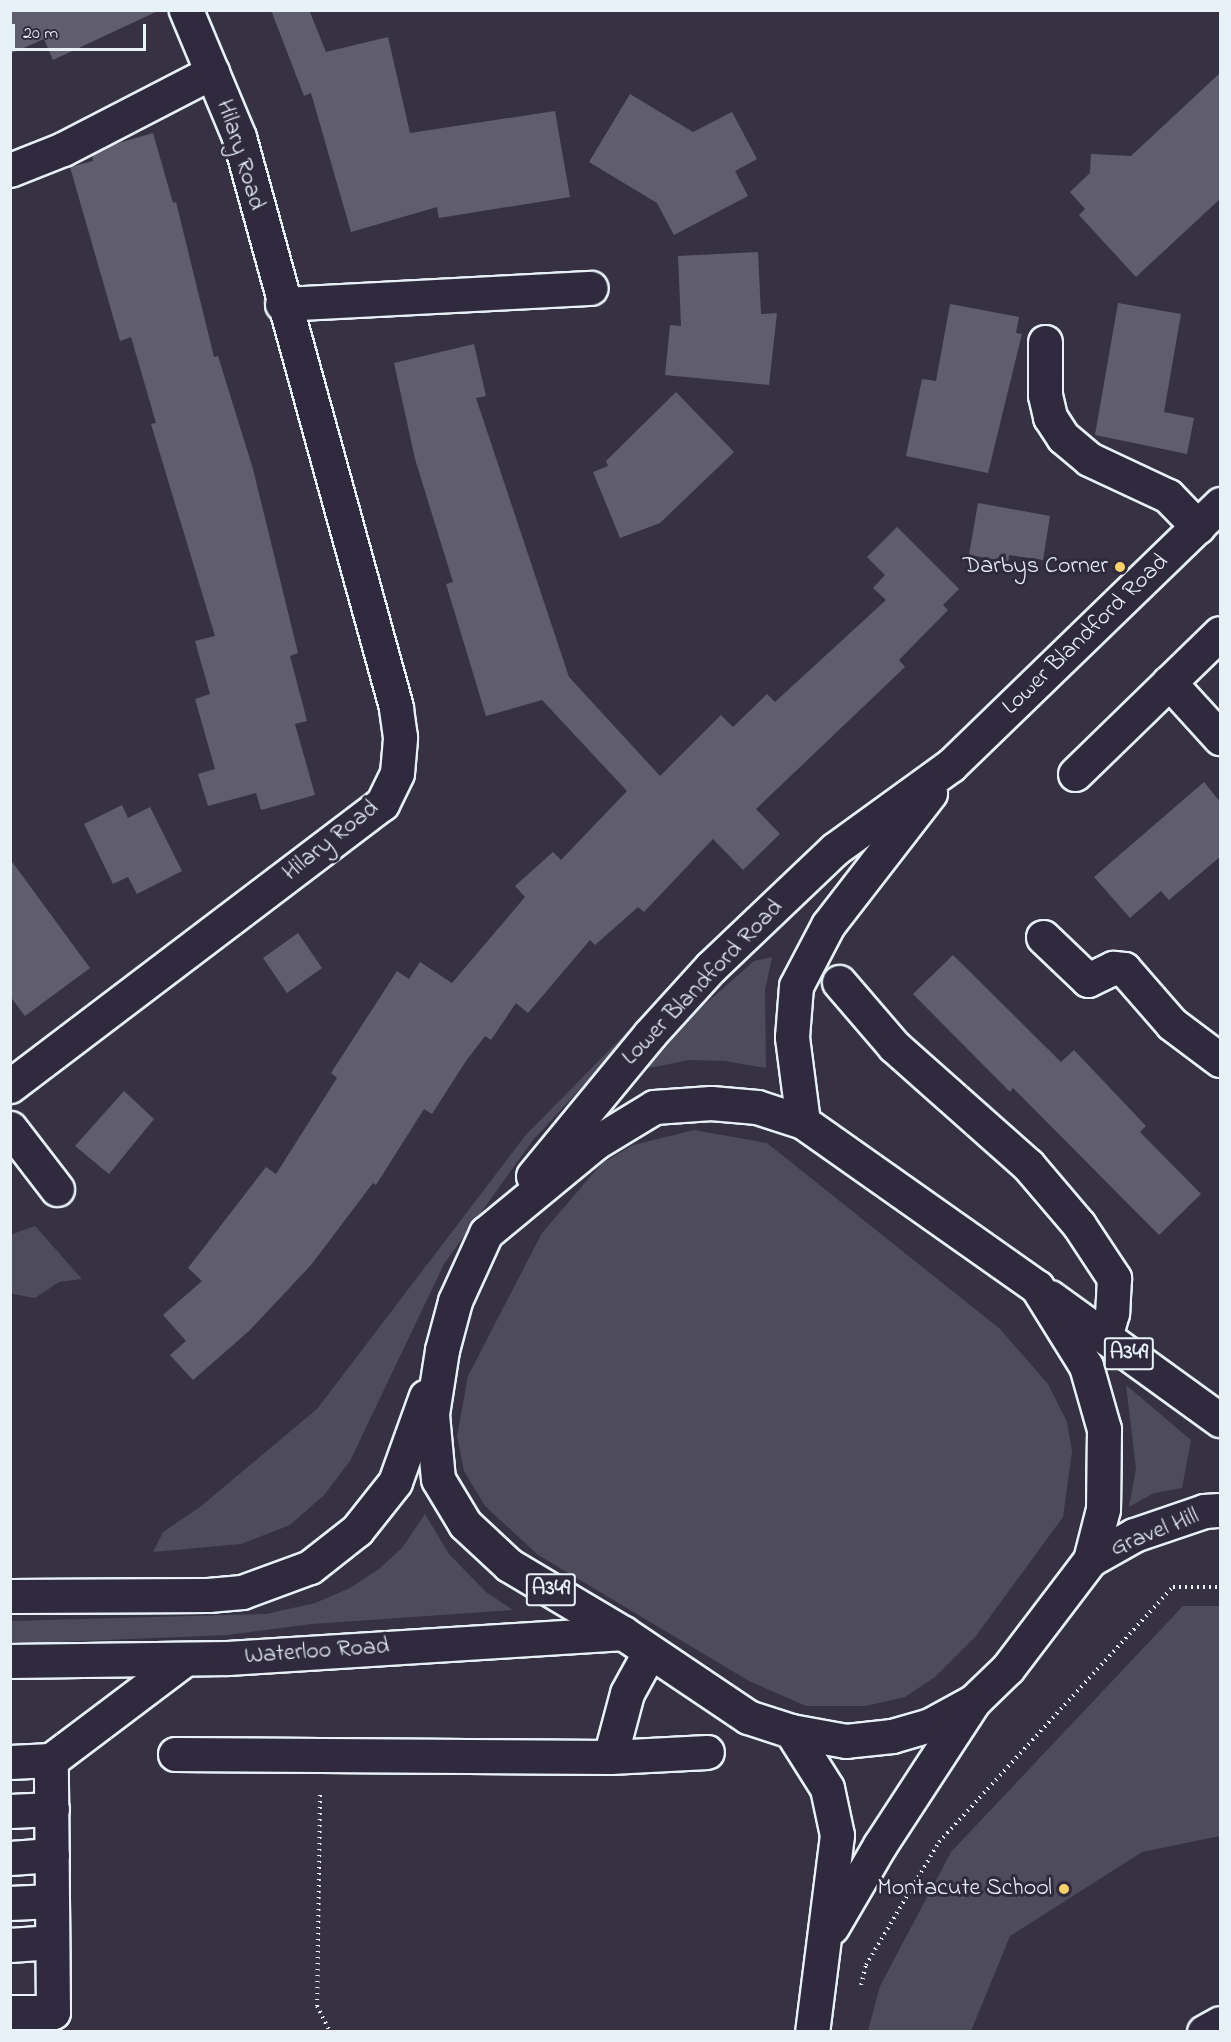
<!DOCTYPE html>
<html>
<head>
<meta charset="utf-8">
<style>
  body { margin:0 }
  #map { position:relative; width:1231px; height:2042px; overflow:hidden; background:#363244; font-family:"Indie Flower",sans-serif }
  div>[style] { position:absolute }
  .green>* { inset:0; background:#4d4b5c }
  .building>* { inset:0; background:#605e6e }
  .path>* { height:4px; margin-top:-2px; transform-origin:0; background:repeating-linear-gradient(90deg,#e8f1f8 0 1.5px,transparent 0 6px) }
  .roads { filter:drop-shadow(2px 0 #e8f1f8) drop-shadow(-2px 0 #e8f1f8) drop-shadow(0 2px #e8f1f8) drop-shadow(0 -2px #e8f1f8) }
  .minor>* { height:33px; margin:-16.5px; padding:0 16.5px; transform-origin:16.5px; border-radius:16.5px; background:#2f2a3d }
  .major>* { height:33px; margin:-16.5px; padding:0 16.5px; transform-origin:16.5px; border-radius:16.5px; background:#2f2a3d }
  .dots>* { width:16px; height:16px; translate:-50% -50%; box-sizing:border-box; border:3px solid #2f2a3d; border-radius:50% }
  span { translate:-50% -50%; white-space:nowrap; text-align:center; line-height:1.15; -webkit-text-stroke:6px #2f2a3d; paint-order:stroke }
  .shield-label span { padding:2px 4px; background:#2f2a3d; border:2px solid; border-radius:4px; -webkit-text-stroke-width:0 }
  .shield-label { font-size:22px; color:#e8f1f8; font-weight:700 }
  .street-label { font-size:24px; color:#e8f1f8 }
  .poi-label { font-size:24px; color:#e8f1f8 }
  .right { translate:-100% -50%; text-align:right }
  .frame { position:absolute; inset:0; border:12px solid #e8f1f8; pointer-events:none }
  .scale { position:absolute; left:12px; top:24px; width:134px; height:27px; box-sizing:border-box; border:3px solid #e8f1f8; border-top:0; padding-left:8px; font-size:18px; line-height:21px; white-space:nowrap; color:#e8f1f8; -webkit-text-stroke:4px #2f2a3d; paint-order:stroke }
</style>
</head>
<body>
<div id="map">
  <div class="green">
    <i style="clip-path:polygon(729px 928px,533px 1140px,444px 1264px,350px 1461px,324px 1495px,290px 1525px,241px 1544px,153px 1552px,163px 1532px,200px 1507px,317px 1409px,525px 1136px)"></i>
    <i style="clip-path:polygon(772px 957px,765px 990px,766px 1068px,725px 1061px,689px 1060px,644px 1069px,704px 1005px,754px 961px)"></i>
    <i style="clip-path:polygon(694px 1130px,767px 1143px,1000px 1329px,1048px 1384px,1067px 1422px,1072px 1451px,1063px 1517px,976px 1636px,935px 1677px,905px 1697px,866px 1706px,806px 1706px,749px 1681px,538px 1555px,485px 1506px,464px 1471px,457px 1436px,468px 1376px,542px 1233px,602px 1163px,633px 1145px)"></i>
    <i style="clip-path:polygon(35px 1226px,82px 1279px,59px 1282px,35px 1298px,13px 1294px,11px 1288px,10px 1235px)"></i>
    <i style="clip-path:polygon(1126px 1385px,1191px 1440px,1182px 1488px,1154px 1493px,1129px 1507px,1136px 1468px)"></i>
    <i style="clip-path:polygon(425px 1514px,449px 1554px,486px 1592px,513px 1610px,312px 1624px,227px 1635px,11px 1644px,11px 1621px,266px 1614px,315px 1603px,350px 1588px,379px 1569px,402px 1548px)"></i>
    <i style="clip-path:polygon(1183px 1606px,1220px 1606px,1220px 1836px,1142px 1852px,1010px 1936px,971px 2031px,868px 2031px,880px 1986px,951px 1852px)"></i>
  </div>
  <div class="building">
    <i style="clip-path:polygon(10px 10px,160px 10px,53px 60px,44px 39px,10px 54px)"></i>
    <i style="clip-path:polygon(271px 10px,309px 10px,326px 52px,388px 37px,410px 133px,555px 111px,570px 197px,439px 218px,437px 207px,351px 232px,311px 93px,304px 96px)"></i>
    <i style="clip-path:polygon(1221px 72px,1221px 198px,1136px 277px,1079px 215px,1085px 209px,1070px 192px,1090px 173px,1091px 154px,1131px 156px)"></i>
    <i style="clip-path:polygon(630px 94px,693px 132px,732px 112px,757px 159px,735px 171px,748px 196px,674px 235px,657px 203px,589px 162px)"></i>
    <i style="clip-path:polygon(153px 133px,173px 203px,176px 202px,214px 357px,218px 356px,253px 469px,298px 653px,290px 656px,307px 721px,295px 724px,315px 795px,261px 810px,256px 793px,208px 806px,198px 774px,215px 769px,195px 699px,210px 694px,195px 641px,215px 636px,151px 424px,156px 423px,131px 337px,120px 341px,70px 167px,93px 161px,92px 155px,112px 145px)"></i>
    <i style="clip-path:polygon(758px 252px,761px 314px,777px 313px,769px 385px,665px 375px,670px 325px,681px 326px,678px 256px)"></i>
    <i style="clip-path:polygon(1118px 303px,1181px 314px,1164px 412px,1194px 418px,1187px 454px,1095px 435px)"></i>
    <i style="clip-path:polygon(950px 304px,1019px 317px,1016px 333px,1022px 334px,988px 473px,906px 456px,922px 379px,936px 381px)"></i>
    <i style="clip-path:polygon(474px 344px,486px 396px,476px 398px,569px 677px,660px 776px,721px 715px,733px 727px,767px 694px,775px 702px,886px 600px,873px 588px,885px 575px,867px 557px,897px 527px,959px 589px,943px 605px,948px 610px,899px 660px,905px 667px,756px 809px,780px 834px,743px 870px,713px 839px,644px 912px,638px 907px,595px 945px,590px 940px,528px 1013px,516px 1003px,491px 1040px,485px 1036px,466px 1061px,432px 1114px,424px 1109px,376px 1185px,373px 1183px,311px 1265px,249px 1331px,193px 1380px,170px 1355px,186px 1341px,163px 1315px,202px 1281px,188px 1268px,266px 1167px,276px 1174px,337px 1078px,331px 1073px,397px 971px,409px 979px,420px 962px,452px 983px,525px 897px,515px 886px,553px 852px,561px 860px,627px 791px,542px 700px,486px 716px,446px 584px,453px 582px,415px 459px,394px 363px)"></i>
    <i style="clip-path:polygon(676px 392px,734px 452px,660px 523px,620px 538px,593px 472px,608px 466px,606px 461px)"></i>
    <i style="clip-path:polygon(978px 503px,1050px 516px,1043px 560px,1009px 555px,1008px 562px,969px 555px)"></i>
    <i style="clip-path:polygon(1204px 782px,1221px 803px,1221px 856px,1169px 900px,1161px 891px,1130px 918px,1094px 877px)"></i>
    <i style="clip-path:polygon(122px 805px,128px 818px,150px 807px,182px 871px,137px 894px,128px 877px,113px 884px,84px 824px)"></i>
    <i style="clip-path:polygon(10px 859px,90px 968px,25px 1016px,10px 996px)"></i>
    <i style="clip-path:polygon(298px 933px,322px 968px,287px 993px,263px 958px)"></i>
    <i style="clip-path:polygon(953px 955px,1061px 1062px,1074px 1050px,1146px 1126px,1140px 1132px,1201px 1194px,1159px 1235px,1013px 1088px,1010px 1092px,913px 994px)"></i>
    <i style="clip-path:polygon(124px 1091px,154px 1119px,109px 1174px,75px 1146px)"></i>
  </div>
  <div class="path">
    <i style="left:320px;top:1795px;width:211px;rotate:90.8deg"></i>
    <i style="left:317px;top:2006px;width:29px;rotate:63deg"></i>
    <i style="left:861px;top:1985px;width:21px;rotate:-76deg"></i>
    <i style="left:866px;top:1965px;width:143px;rotate:-59.3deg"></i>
    <i style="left:939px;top:1842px;width:346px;rotate:-47.5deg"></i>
    <i style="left:1173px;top:1587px;width:47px"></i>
  </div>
  <div class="roads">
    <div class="minor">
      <i style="left:10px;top:170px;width:57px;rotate:-21.6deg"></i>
      <i style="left:63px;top:149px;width:168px;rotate:-27.3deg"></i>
      <i style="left:282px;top:304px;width:309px;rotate:-3deg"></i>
      <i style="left:1045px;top:342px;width:53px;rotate:90deg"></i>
      <i style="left:1045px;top:395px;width:23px;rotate:77deg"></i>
      <i style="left:1050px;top:417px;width:24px;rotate:57deg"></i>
      <i style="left:1063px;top:437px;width:34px;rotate:40deg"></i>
      <i style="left:1089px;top:459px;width:87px;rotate:25.1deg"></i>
      <i style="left:1168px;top:496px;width:43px;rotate:45.9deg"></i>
      <i style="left:1169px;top:682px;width:76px;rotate:47.7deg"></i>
      <i style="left:1075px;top:774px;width:202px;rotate:-44.2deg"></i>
      <i style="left:1043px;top:937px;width:62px;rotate:43.7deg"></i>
      <i style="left:1088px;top:980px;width:28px;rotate:-26deg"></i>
      <i style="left:1113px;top:968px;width:11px;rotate:5deg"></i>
      <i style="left:1124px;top:969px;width:73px;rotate:48.9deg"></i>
      <i style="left:1172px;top:1024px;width:60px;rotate:36.9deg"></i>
      <i style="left:839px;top:982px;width:84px;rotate:49.3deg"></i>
      <i style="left:894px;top:1046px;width:179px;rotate:41.6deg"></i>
      <i style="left:1028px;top:1165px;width:79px;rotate:49.6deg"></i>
      <i style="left:1079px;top:1225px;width:64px;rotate:56.6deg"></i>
      <i style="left:1114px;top:1278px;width:35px;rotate:93deg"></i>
      <i style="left:1112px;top:1313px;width:25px;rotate:106deg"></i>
      <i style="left:10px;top:1086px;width:467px;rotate:-37.2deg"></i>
      <i style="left:382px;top:804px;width:34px;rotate:-64deg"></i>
      <i style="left:397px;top:773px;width:36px;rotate:-85deg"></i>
      <i style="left:400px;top:737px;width:30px;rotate:-98deg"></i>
      <i style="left:396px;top:707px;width:591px;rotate:-105.4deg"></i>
      <i style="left:239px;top:137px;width:138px;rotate:-112.7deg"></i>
      <i style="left:10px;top:1128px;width:77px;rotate:52.4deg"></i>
      <i style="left:175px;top:1754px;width:435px;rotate:0.4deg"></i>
      <i style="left:610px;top:1757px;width:97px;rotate:-3deg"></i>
      <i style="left:610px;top:1757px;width:66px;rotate:-75.1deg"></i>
      <i style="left:627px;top:1693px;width:46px;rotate:-61.2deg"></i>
      <i style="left:10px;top:1762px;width:41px;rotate:-2.8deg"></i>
      <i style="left:51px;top:1760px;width:168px;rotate:-37deg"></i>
      <i style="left:10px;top:1811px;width:42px;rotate:-2.7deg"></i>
      <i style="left:10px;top:1858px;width:42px;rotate:-4.1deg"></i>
      <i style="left:10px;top:1903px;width:42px;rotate:-2.7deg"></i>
      <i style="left:10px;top:1945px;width:42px;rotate:-4.1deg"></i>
      <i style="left:10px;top:2012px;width:43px"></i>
      <i style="left:53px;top:2012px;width:252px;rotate:-90.5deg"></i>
      <i style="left:1204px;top:2032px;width:18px;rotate:-29deg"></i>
    </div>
    <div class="major">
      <i style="left:711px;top:1103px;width:46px;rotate:5deg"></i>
      <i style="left:757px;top:1107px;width:48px;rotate:18.1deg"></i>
      <i style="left:803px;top:1122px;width:286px;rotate:35.2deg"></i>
      <i style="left:1037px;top:1287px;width:93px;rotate:58.2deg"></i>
      <i style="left:1086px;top:1366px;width:66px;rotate:74.1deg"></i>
      <i style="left:1104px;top:1429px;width:80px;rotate:90.7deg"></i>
      <i style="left:1103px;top:1509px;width:53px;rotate:104.3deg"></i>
      <i style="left:1090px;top:1560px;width:136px;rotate:127.2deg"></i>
      <i style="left:1008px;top:1668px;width:47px;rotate:135.9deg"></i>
      <i style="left:974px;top:1701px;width:50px;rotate:151.4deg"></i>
      <i style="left:930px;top:1725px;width:40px;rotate:164deg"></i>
      <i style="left:892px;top:1736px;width:46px;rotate:173.8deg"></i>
      <i style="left:846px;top:1741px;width:56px;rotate:-169.7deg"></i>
      <i style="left:791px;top:1731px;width:45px;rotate:-162deg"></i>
      <i style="left:748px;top:1717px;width:151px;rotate:-146.1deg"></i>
      <i style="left:623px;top:1633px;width:133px;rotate:-149.2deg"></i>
      <i style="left:509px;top:1565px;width:60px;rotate:-137deg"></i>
      <i style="left:465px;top:1524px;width:52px;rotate:-121deg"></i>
      <i style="left:438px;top:1479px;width:65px;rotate:-95.3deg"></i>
      <i style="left:432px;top:1414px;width:65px;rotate:-81.1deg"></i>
      <i style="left:442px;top:1350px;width:51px;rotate:-75.1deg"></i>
      <i style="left:455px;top:1301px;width:75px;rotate:-65.5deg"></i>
      <i style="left:486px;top:1233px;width:141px;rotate:-39.5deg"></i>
      <i style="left:595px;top:1143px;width:69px;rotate:-31.4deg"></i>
      <i style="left:654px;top:1107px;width:57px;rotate:-4deg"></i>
      <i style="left:803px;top:1122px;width:86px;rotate:-97.4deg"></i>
      <i style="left:792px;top:1037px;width:51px;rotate:-85.5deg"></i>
      <i style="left:796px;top:986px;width:69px;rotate:-62.3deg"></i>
      <i style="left:828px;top:925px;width:167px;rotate:-52.3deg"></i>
      <i style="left:533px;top:1176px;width:184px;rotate:-50.5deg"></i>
      <i style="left:650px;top:1034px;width:91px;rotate:-47.7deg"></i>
      <i style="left:711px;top:967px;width:171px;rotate:-43.6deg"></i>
      <i style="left:835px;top:849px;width:143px;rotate:-35.9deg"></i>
      <i style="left:951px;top:765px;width:375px;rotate:-44.1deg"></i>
      <i style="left:1050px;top:1297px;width:210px;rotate:35.9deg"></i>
      <i style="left:1090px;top:1560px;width:51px;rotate:-29.6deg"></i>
      <i style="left:1134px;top:1535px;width:74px;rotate:-18.9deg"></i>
      <i style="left:1204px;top:1511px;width:16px;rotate:-4deg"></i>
      <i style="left:10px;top:1596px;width:198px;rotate:-0.3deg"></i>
      <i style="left:208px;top:1595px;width:34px;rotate:-5deg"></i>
      <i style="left:242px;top:1592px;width:72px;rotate:-20.2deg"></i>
      <i style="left:310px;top:1567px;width:60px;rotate:-38.2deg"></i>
      <i style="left:357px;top:1530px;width:61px;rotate:-51.6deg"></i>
      <i style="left:395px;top:1482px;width:91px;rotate:-70.2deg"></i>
      <i style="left:10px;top:1661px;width:218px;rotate:-0.8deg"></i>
      <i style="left:228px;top:1658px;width:396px;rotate:-3.6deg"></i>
      <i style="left:791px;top:1731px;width:67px;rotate:57.7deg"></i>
      <i style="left:827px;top:1788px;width:48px;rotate:78deg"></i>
      <i style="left:837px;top:1835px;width:199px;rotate:97.2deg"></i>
      <i style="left:832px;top:1927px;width:95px;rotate:-59.7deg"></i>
      <i style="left:880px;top:1845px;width:168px;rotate:-56.9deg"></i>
    </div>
  </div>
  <div class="dots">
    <i style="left:1120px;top:567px;background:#ffd166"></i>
    <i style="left:1064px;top:1889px;background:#ffd166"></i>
  </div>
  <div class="shield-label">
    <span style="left:1129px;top:1354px">A349</span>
    <span style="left:551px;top:1590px">A349</span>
  </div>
  <div class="street-label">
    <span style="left:240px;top:155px;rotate:73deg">Hilary Road</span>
    <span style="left:1086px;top:635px;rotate:-44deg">Lower Blandford Road</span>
    <span style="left:331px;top:841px;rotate:-38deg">Hilary Road</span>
    <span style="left:703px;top:983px;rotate:-46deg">Lower Blandford Road</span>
    <span style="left:1155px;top:1533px;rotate:-22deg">Gravel Hill</span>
    <span style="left:317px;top:1652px;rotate:-4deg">Waterloo Road</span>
  </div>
  <div class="poi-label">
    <span class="right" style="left:1108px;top:567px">Darbys Corner</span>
    <span class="right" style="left:1052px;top:1889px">Montacute School</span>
  </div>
  <div class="frame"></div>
  <div class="scale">20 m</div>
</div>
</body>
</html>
